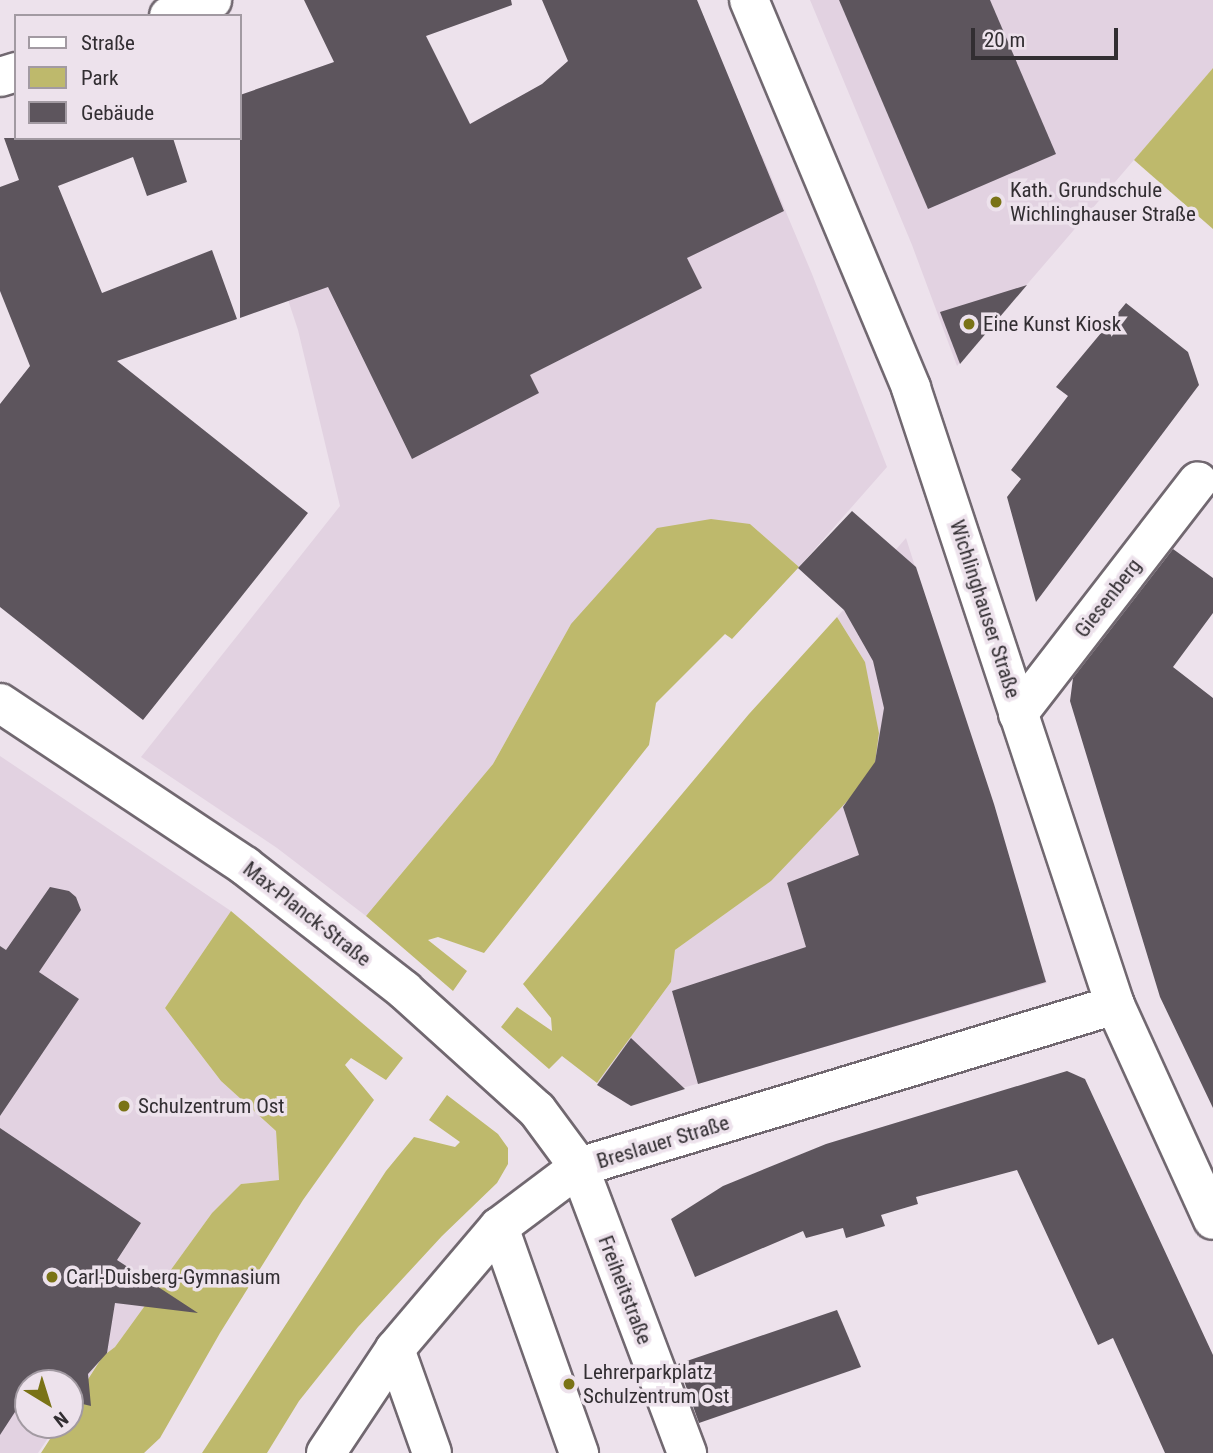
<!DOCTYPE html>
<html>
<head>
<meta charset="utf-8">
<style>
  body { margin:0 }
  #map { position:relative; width:1213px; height:1453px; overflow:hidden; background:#ede2ec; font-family:"Roboto Condensed",sans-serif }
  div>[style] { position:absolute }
  .built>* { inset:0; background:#e2d2e1 }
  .green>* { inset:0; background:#beb96c }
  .building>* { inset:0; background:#5d555d }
  .roads { filter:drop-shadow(2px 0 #716870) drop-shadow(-2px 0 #716870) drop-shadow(0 2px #716870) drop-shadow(0 -2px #716870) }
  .minor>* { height:38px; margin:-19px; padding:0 19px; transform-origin:19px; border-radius:19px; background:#fff }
  .dots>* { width:19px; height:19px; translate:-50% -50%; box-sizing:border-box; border:4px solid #ede2ec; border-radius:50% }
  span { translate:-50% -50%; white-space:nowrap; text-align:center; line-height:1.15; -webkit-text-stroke:7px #ede2ec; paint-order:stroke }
  .poi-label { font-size:21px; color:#322e32 }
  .left { translate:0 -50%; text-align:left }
  .street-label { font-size:21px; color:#322e32 }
  .legend { position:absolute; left:14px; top:14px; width:228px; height:126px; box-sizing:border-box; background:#ede2ec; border:2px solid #a29aa2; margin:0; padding:9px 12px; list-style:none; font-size:21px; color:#322e32 }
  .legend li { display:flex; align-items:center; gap:14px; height:35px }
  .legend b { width:35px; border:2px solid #a29aa2 }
  .north { position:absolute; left:14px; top:1369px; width:70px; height:70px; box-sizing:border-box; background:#ede2ec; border:2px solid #a29aa2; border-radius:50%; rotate:142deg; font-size:19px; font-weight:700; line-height:28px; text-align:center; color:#322e32 }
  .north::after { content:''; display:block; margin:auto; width:24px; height:32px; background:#7a7316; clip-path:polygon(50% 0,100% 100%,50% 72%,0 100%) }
  .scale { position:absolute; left:971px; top:28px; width:147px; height:32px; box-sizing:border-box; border:4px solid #322e32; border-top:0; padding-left:9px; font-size:21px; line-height:24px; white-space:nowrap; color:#322e32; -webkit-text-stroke:5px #ede2ec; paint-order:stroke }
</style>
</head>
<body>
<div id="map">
  <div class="built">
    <i style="clip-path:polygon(810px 0,1213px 0,1213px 68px,957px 366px,912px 245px)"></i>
    <i style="clip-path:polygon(762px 155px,812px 274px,887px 467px,799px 567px,750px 524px,571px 624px,493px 764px,366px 916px,277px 848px,141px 757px,340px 506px,298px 330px,256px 203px,456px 309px)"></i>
    <i style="clip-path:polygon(906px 538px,1047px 983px,627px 1104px,597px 1083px,671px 982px,675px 950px,771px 881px,865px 662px,837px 617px)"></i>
    <i style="clip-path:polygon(0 756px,231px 911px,165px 1008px,221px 1081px,276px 1131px,279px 1180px,241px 1184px,212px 1213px,115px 1347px,103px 1356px,70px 1405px,70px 1383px,28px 1383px,28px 1425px,57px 1425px,38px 1453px,0 1453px)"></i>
  </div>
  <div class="green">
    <i style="clip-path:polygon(1213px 68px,1213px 229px,1134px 160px)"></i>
    <i style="clip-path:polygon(711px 519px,750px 524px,799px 567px,732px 639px,725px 634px,656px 703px,649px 745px,484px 953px,438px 937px,428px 940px,467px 971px,453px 991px,366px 916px,493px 764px,571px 624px,657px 528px)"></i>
    <i style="clip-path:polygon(837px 617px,865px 662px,879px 733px,875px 763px,855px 793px,771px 881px,675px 950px,671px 982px,597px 1083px,562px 1056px,549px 1069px,501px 1027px,517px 1007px,552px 1031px,551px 1018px,523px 984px,749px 714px)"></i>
    <i style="clip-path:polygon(231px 911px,403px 1058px,386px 1080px,351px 1058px,345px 1065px,374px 1100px,303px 1200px,220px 1333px,160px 1438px,144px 1453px,41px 1453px,59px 1425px,70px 1425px,70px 1407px,103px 1356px,115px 1347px,212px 1213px,241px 1184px,279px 1180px,276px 1131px,221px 1081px,165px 1008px)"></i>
    <i style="clip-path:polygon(447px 1095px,498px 1134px,508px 1148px,508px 1164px,497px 1183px,442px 1236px,358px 1327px,299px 1401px,267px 1453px,202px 1453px,386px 1171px,414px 1137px,455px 1147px,460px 1142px,429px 1120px)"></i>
  </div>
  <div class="building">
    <i style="clip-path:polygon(304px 0,511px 0,512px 5px,426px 36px,470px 124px,542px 84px,568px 61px,542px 0,697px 0,784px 211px,687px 258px,702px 288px,530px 375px,539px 393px,412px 459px,328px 287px,240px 318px,240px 95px,334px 62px)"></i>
    <i style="clip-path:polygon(839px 0,990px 0,1056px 154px,928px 209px)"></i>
    <i style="clip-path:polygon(4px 138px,173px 138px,187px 182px,147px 196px,133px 157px,58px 186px,102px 293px,212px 250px,237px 319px,117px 361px,308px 513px,143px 720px,0 607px,0 404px,30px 366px,0 291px,0 187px,19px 180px)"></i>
    <i style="clip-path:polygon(1027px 285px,960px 364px,940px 312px)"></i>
    <i style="clip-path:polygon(1126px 303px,1188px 352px,1199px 385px,1036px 602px,1007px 497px,1021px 479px,1011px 470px,1068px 396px,1056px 387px)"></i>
    <i style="clip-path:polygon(852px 511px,916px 567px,994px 804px,1046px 982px,698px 1084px,672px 991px,806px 947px,787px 883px,859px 855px,843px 807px,875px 762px,884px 708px,873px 661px,844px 610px,798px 568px)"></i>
    <i style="clip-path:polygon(1173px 549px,1213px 578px,1213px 613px,1173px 667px,1213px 698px,1213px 1108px,1160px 997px,1070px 701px,1073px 678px)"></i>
    <i style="clip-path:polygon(50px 887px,69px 891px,76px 897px,81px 910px,39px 972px,79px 999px,0 1116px,0 946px,6px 950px)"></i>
    <i style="clip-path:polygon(631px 1038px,685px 1089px,631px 1106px,597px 1085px)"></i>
    <i style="clip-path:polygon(1067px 1071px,1085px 1079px,1213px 1355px,1213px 1453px,1165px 1453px,1113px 1338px,1098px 1345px,1017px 1170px,916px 1197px,918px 1204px,881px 1215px,885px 1226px,846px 1238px,843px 1228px,806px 1238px,803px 1231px,695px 1277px,671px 1219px,723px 1186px,826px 1144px)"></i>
    <i style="clip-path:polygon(0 1128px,141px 1223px,117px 1260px,198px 1313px,115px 1303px,107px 1353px,88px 1374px,91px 1406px,70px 1401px,70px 1383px,28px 1383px,28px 1392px,0 1435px)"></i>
    <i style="clip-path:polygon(837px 1310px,861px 1367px,699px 1423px,678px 1364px)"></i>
  </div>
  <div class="roads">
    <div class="minor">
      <i style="left:749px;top:0;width:420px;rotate:67.3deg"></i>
      <i style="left:911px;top:388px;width:650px;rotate:71.7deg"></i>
      <i style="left:1115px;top:1005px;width:236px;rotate:65.5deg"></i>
      <i style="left:169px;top:16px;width:46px;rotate:-20.4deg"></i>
      <i style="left:0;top:77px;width:17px;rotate:-17deg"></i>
      <i style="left:0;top:703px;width:294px;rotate:33.6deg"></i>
      <i style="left:245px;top:866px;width:202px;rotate:37.9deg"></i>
      <i style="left:404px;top:990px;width:179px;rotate:42.1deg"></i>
      <i style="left:537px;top:1110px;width:71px;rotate:53.6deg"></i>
      <i style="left:579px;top:1167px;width:306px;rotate:69.3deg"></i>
      <i style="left:1018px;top:714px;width:294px;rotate:-52.3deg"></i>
      <i style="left:499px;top:1227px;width:240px;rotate:70.5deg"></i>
      <i style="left:395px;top:1349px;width:110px;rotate:70.4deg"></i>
      <i style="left:326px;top:1453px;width:125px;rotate:-56.4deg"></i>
      <i style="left:395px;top:1349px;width:160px;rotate:-49.6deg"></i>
      <i style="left:499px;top:1227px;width:100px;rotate:-36.9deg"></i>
      <i style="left:579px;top:1167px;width:560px;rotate:-16.82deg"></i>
    </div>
  </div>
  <div class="dots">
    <i style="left:996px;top:202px;background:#7a7316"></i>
    <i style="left:969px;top:324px;background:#7a7316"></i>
    <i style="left:124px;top:1106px;background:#7a7316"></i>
    <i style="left:52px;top:1277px;background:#7a7316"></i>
    <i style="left:569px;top:1384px;background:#7a7316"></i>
  </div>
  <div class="poi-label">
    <span class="left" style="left:1010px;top:202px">Kath. Grundschule<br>Wichlinghauser Straße</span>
    <span class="left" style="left:983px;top:324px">Eine Kunst Kiosk</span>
    <span class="left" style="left:138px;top:1106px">Schulzentrum Ost</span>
    <span class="left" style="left:66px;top:1277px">Carl-Duisberg-Gymnasium</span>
    <span class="left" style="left:583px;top:1384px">Lehrerparkplatz<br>Schulzentrum Ost</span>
  </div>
  <div class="street-label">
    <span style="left:1108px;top:598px;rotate:-52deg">Giesenberg</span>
    <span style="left:985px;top:609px;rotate:72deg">Wichlinghauser Straße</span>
    <span style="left:307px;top:914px;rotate:38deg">Max-Planck-Straße</span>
    <span style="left:663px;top:1142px;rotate:-17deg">Breslauer Straße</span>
    <span style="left:625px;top:1290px;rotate:69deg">Freiheitstraße</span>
  </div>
  <ul class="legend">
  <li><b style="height:9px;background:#fff"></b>Straße</li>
  <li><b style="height:19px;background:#beb96c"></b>Park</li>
  <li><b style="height:19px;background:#5d555d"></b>Gebäude</li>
  </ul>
  <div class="north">N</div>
  <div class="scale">20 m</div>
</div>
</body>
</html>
